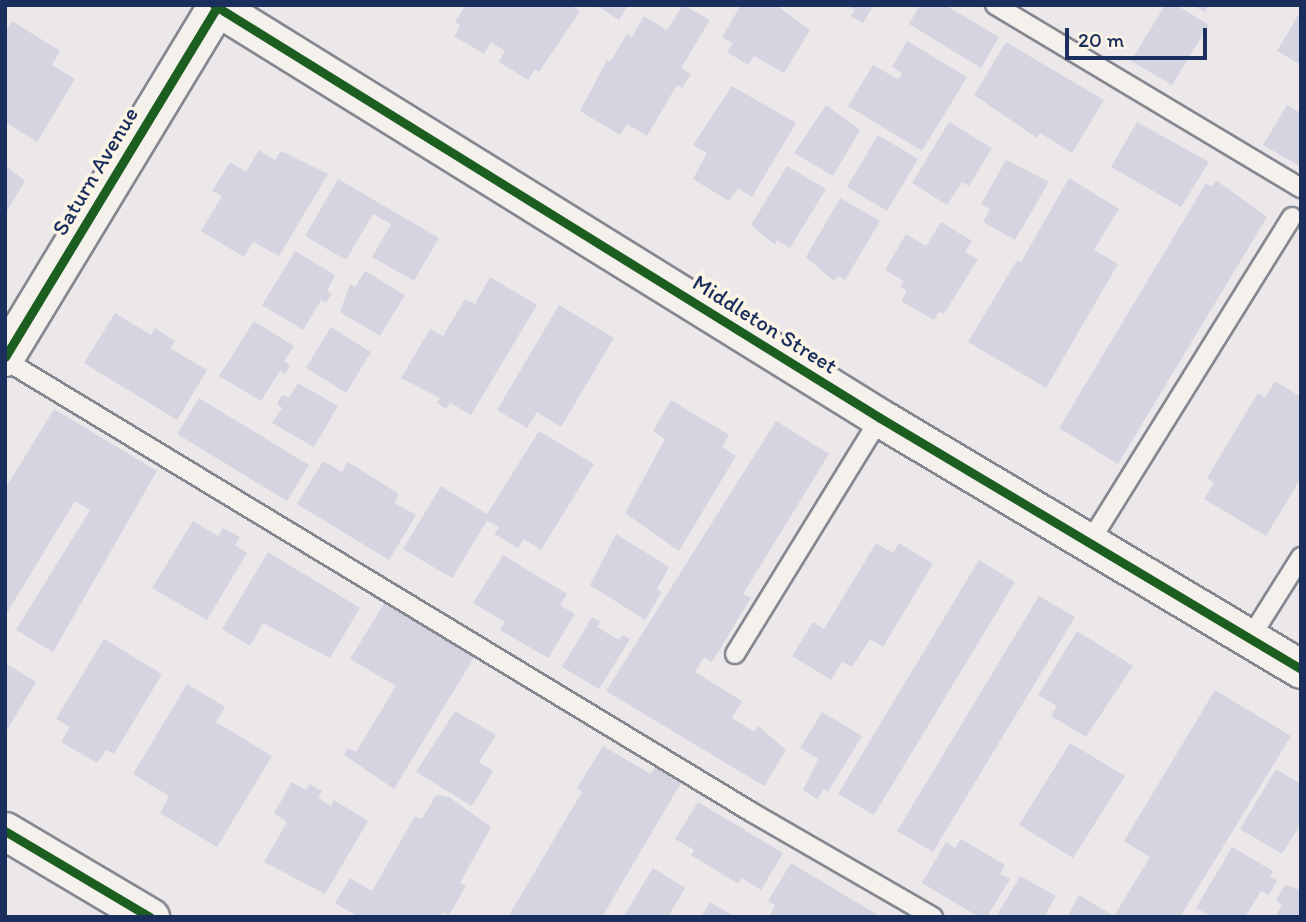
<!DOCTYPE html>
<html>
<head>
<meta charset="utf-8">
<style>
  body { margin:0 }
  #map { position:relative; width:1306px; height:922px; overflow:hidden; background:#ece8ea; font-family:Itim,sans-serif }
  div>[style] { position:absolute }
  .building>* { inset:0; background:#d5d4e1 }
  .roads { filter:drop-shadow(2px 0 #858791) drop-shadow(-2px 0 #858791) drop-shadow(0 2px #858791) drop-shadow(0 -2px #858791) }
  .service>* { height:18px; margin:-9px; padding:0 9px; transform-origin:9px; border-radius:9px; background:#f4f0ec }
  .minor>* { height:37px; margin:-18.5px; padding:0 18.5px; transform-origin:18.5px; border-radius:18.5px; background:#f4f0ec }
  .tertiary>* { height:38px; margin:-19px; padding:0 19px; transform-origin:19px; border-radius:19px; background:#f4f0ec }
  .cycleway>* { height:9px; margin:-4.5px; padding:0 4.5px; transform-origin:4.5px; border-radius:4.5px; background:#1b5e20 }
  span { translate:-50% -50%; white-space:nowrap; text-align:center; line-height:1.15; -webkit-text-stroke:7px #fcf5e5; paint-order:stroke }
  .street-label { font-size:23px; color:#1b2f5e }
  .frame { position:absolute; inset:0; border:7px solid #1b2f5e; pointer-events:none }
  .scale { position:absolute; left:1065px; top:28px; width:142px; height:32px; box-sizing:border-box; border:4px solid #1b2f5e; border-top:0; padding-left:9px; font-size:21px; line-height:24px; white-space:nowrap; color:#1b2f5e; -webkit-text-stroke:5px #fcf5e5; paint-order:stroke }
</style>
</head>
<body>
<div id="map">
  <div class="building">
    <i style="clip-path:polygon(466px 5px,570px 5px,580px 11px,539px 72px,535px 69px,528px 80px,499px 62px,505px 51px,491px 42px,484px 54px,454px 36px,460px 25px,455px 22px)"></i>
    <i style="clip-path:polygon(596px 5px,628px 5px,619px 20px)"></i>
    <i style="clip-path:polygon(683px 5px,710px 20px,681px 68px,691px 74px,682px 88px,677px 85px,647px 136px,627px 124px,620px 135px,580px 111px,607px 60px,610px 62px,627px 34px,632px 37px,644px 16px,667px 30px)"></i>
    <i style="clip-path:polygon(741px 5px,776px 5px,810px 30px,784px 73px,754px 56px,748px 65px,727px 52px,733px 43px,722px 37px)"></i>
    <i style="clip-path:polygon(847px 5px,874px 5px,863px 23px,851px 16px,855px 10px)"></i>
    <i style="clip-path:polygon(920px 5px,945px 5px,999px 37px,981px 68px,909px 24px)"></i>
    <i style="clip-path:polygon(1165px 5px,1176px 5px,1209px 25px,1172px 85px,1131px 61px)"></i>
    <i style="clip-path:polygon(1194px 5px,1208px 5px,1205px 12px)"></i>
    <i style="clip-path:polygon(1301px 10px,1301px 65px,1277px 51px)"></i>
    <i style="clip-path:polygon(12px 21px,60px 51px,52px 65px,75px 79px,37px 142px,5px 122px,5px 31px)"></i>
    <i style="clip-path:polygon(907px 41px,967px 77px,922px 151px,848px 106px,873px 65px,898px 79px,902px 73px,892px 67px)"></i>
    <i style="clip-path:polygon(1006px 42px,1104px 100px,1072px 153px,1040px 133px,1037px 138px,974px 95px)"></i>
    <i style="clip-path:polygon(732px 86px,796px 123px,752px 197px,738px 188px,729px 201px,693px 179px,707px 153px,693px 145px)"></i>
    <i style="clip-path:polygon(826px 105px,860px 130px,833px 176px,794px 153px)"></i>
    <i style="clip-path:polygon(1287px 105px,1301px 113px,1301px 167px,1263px 145px)"></i>
    <i style="clip-path:polygon(949px 122px,992px 148px,969px 186px,962px 182px,947px 205px,912px 183px)"></i>
    <i style="clip-path:polygon(1137px 122px,1209px 162px,1181px 207px,1111px 167px)"></i>
    <i style="clip-path:polygon(878px 135px,918px 159px,887px 211px,847px 187px)"></i>
    <i style="clip-path:polygon(259px 150px,275px 160px,281px 151px,328px 174px,279px 256px,253px 242px,244px 257px,201px 231px,222px 196px,212px 191px,230px 162px,246px 172px)"></i>
    <i style="clip-path:polygon(1006px 160px,1049px 182px,1015px 240px,983px 222px,990px 209px,981px 204px)"></i>
    <i style="clip-path:polygon(5px 165px,25px 181px,5px 214px)"></i>
    <i style="clip-path:polygon(787px 166px,826px 189px,790px 248px,777px 240px,775px 245px,751px 225px)"></i>
    <i style="clip-path:polygon(1069px 178px,1119px 209px,1094px 250px,1118px 264px,1046px 388px,968px 342px,1017px 260px,1021px 262px)"></i>
    <i style="clip-path:polygon(338px 179px,439px 238px,414px 281px,372px 257px,391px 224px,373px 214px,346px 260px,305px 236px)"></i>
    <i style="clip-path:polygon(1216px 180px,1267px 217px,1118px 464px,1059px 428px,1206px 183px,1212px 187px)"></i>
    <i style="clip-path:polygon(840px 198px,880px 221px,845px 280px,838px 276px,834px 281px,806px 257px)"></i>
    <i style="clip-path:polygon(941px 222px,972px 241px,965px 252px,978px 259px,944px 314px,939px 312px,934px 320px,901px 301px,907px 291px,900px 287px,904px 281px,885px 270px,906px 234px,926px 246px)"></i>
    <i style="clip-path:polygon(295px 251px,335px 275px,327px 291px,332px 294px,326px 303px,321px 300px,303px 330px,262px 305px)"></i>
    <i style="clip-path:polygon(365px 271px,405px 295px,380px 336px,340px 312px,350px 284px,355px 287px)"></i>
    <i style="clip-path:polygon(490px 277px,537px 305px,471px 415px,450px 403px,446px 409px,437px 403px,440px 398px,401px 378px,430px 329px,443px 336px,465px 299px,475px 304px)"></i>
    <i style="clip-path:polygon(559px 305px,614px 338px,561px 427px,537px 412px,527px 428px,497px 410px)"></i>
    <i style="clip-path:polygon(115px 313px,151px 335px,155px 328px,175px 341px,170px 348px,207px 370px,177px 420px,84px 363px)"></i>
    <i style="clip-path:polygon(254px 321px,294px 346px,284px 361px,290px 365px,285px 374px,280px 371px,261px 401px,219px 376px)"></i>
    <i style="clip-path:polygon(331px 327px,371px 352px,346px 393px,306px 368px)"></i>
    <i style="clip-path:polygon(1275px 381px,1301px 397px,1301px 478px,1266px 536px,1204px 499px,1214px 483px,1207px 478px,1258px 393px,1265px 398px)"></i>
    <i style="clip-path:polygon(298px 383px,338px 406px,314px 447px,272px 423px,282px 408px,277px 404px,282px 395px,289px 398px)"></i>
    <i style="clip-path:polygon(199px 398px,309px 465px,287px 501px,177px 434px)"></i>
    <i style="clip-path:polygon(671px 400px,729px 435px,722px 447px,736px 456px,679px 551px,625px 513px,665px 439px,653px 431px)"></i>
    <i style="clip-path:polygon(54px 409px,157px 471px,53px 652px,16px 630px,90px 510px,75px 501px,5px 616px,5px 489px)"></i>
    <i style="clip-path:polygon(776px 421px,829px 454px,743px 594px,751px 598px,712px 662px,704px 657px,695px 672px,742px 701px,732px 718px,754px 732px,758px 726px,786px 750px,764px 786px,606px 691px)"></i>
    <i style="clip-path:polygon(539px 431px,594px 464px,541px 550px,524px 539px,518px 548px,494px 534px,499px 527px,487px 521px,452px 578px,403px 549px,441px 486px,487px 514px)"></i>
    <i style="clip-path:polygon(323px 461px,342px 472px,348px 462px,399px 494px,394px 503px,416px 515px,389px 560px,297px 504px)"></i>
    <i style="clip-path:polygon(193px 521px,218px 536px,223px 528px,240px 537px,235px 545px,247px 553px,207px 620px,152px 588px)"></i>
    <i style="clip-path:polygon(616px 534px,669px 567px,657px 589px,662px 592px,645px 620px,590px 585px)"></i>
    <i style="clip-path:polygon(876px 543px,893px 553px,899px 543px,933px 564px,883px 647px,870px 639px,852px 667px,842px 662px,831px 680px,792px 656px,813px 622px,824px 629px)"></i>
    <i style="clip-path:polygon(268px 552px,360px 608px,330px 658px,263px 623px,250px 646px,222px 629px)"></i>
    <i style="clip-path:polygon(503px 555px,567px 594px,560px 605px,575px 614px,548px 658px,500px 630px,505px 622px,473px 603px)"></i>
    <i style="clip-path:polygon(979px 560px,1015px 582px,874px 815px,838px 794px)"></i>
    <i style="clip-path:polygon(1039px 596px,1075px 617px,933px 852px,897px 831px)"></i>
    <i style="clip-path:polygon(385px 602px,475px 656px,394px 789px,344px 755px,348px 748px,356px 752px,396px 686px,350px 659px)"></i>
    <i style="clip-path:polygon(592px 617px,600px 622px,597px 627px,619px 640px,623px 635px,630px 639px,599px 689px,562px 667px)"></i>
    <i style="clip-path:polygon(1077px 631px,1133px 666px,1086px 737px,1051px 716px,1057px 706px,1038px 695px)"></i>
    <i style="clip-path:polygon(104px 639px,162px 674px,114px 754px,106px 750px,97px 763px,61px 742px,70px 727px,56px 719px)"></i>
    <i style="clip-path:polygon(5px 663px,36px 682px,5px 733px)"></i>
    <i style="clip-path:polygon(187px 684px,225px 707px,216px 722px,272px 756px,217px 847px,160px 813px,169px 796px,133px 774px)"></i>
    <i style="clip-path:polygon(1215px 690px,1291px 736px,1180px 917px,1067px 917px,1079px 895px,1114px 916px,1150px 857px,1124px 841px)"></i>
    <i style="clip-path:polygon(455px 711px,496px 735px,479px 762px,493px 771px,472px 806px,416px 772px)"></i>
    <i style="clip-path:polygon(822px 712px,862px 736px,828px 792px,824px 789px,817px 799px,803px 790px,818px 759px,800px 748px)"></i>
    <i style="clip-path:polygon(1070px 743px,1125px 776px,1073px 858px,1019px 825px)"></i>
    <i style="clip-path:polygon(603px 746px,651px 774px,655px 767px,681px 783px,602px 917px,508px 917px,582px 792px,577px 788px)"></i>
    <i style="clip-path:polygon(1276px 769px,1301px 784px,1301px 824px,1282px 854px,1240px 829px)"></i>
    <i style="clip-path:polygon(292px 782px,306px 790px,310px 784px,322px 791px,318px 798px,331px 806px,334px 800px,368px 821px,325px 894px,264px 862px,287px 822px,274px 813px)"></i>
    <i style="clip-path:polygon(436px 795px,449px 797px,491px 827px,460px 883px,466px 886px,449px 915px,443px 912px,440px 917px,359px 917px,335px 903px,350px 878px,372px 891px,415px 816px,422px 819px)"></i>
    <i style="clip-path:polygon(698px 802px,783px 853px,761px 890px,742px 878px,738px 884px,691px 855px,694px 850px,675px 839px)"></i>
    <i style="clip-path:polygon(961px 839px,1005px 865px,1000px 874px,1010px 879px,987px 917px,979px 917px,922px 883px,946px 842px,955px 848px)"></i>
    <i style="clip-path:polygon(1232px 847px,1273px 871px,1270px 876px,1277px 880px,1269px 895px,1261px 891px,1245px 917px,1212px 917px,1196px 908px)"></i>
    <i style="clip-path:polygon(791px 863px,881px 917px,769px 917px,775px 905px,768px 901px)"></i>
    <i style="clip-path:polygon(653px 868px,685px 888px,668px 917px,623px 917px)"></i>
    <i style="clip-path:polygon(1020px 876px,1056px 896px,1044px 917px,996px 917px)"></i>
    <i style="clip-path:polygon(1285px 885px,1301px 890px,1301px 917px,1275px 917px,1282px 905px,1276px 900px)"></i>
    <i style="clip-path:polygon(710px 902px,735px 917px,701px 917px)"></i>
  </div>
  <div class="roads">
    <div class="service">
      <i style="left:995px;top:5px;width:357px;rotate:30.9deg"></i>
      <i style="left:5px;top:360px;width:874px;rotate:31.2deg"></i>
      <i style="left:753px;top:813px;width:208px;rotate:30deg"></i>
      <i style="left:1089px;top:543px;width:384px;rotate:-58.1deg"></i>
      <i style="left:1250px;top:638px;width:96px;rotate:-57.8deg"></i>
      <i style="left:735px;top:654px;width:277px;rotate:-58.4deg"></i>
    </div>
    <div class="minor">
      <i style="left:214px;top:5px;width:784px;rotate:31.8deg"></i>
      <i style="left:880px;top:418px;width:490px;rotate:30.8deg"></i>
      <i style="left:5px;top:831px;width:169px;rotate:30.7deg"></i>
    </div>
    <div class="tertiary">
      <i style="left:5px;top:357px;width:411px;rotate:-58.8deg"></i>
    </div>
  </div>
  <div class="cycleway">
    <i style="left:214px;top:5px;width:784px;rotate:31.8deg"></i>
    <i style="left:880px;top:418px;width:490px;rotate:30.8deg"></i>
    <i style="left:5px;top:357px;width:411px;rotate:-58.8deg"></i>
    <i style="left:5px;top:831px;width:169px;rotate:30.7deg"></i>
  </div>
  <div class="street-label">
    <span style="left:95px;top:171px;rotate:-59deg">Saturn Avenue</span>
    <span style="left:765px;top:324px;rotate:32deg">Middleton Street</span>
  </div>
  <div class="frame"></div>
  <div class="scale">20 m</div>
</div>
</body>
</html>
